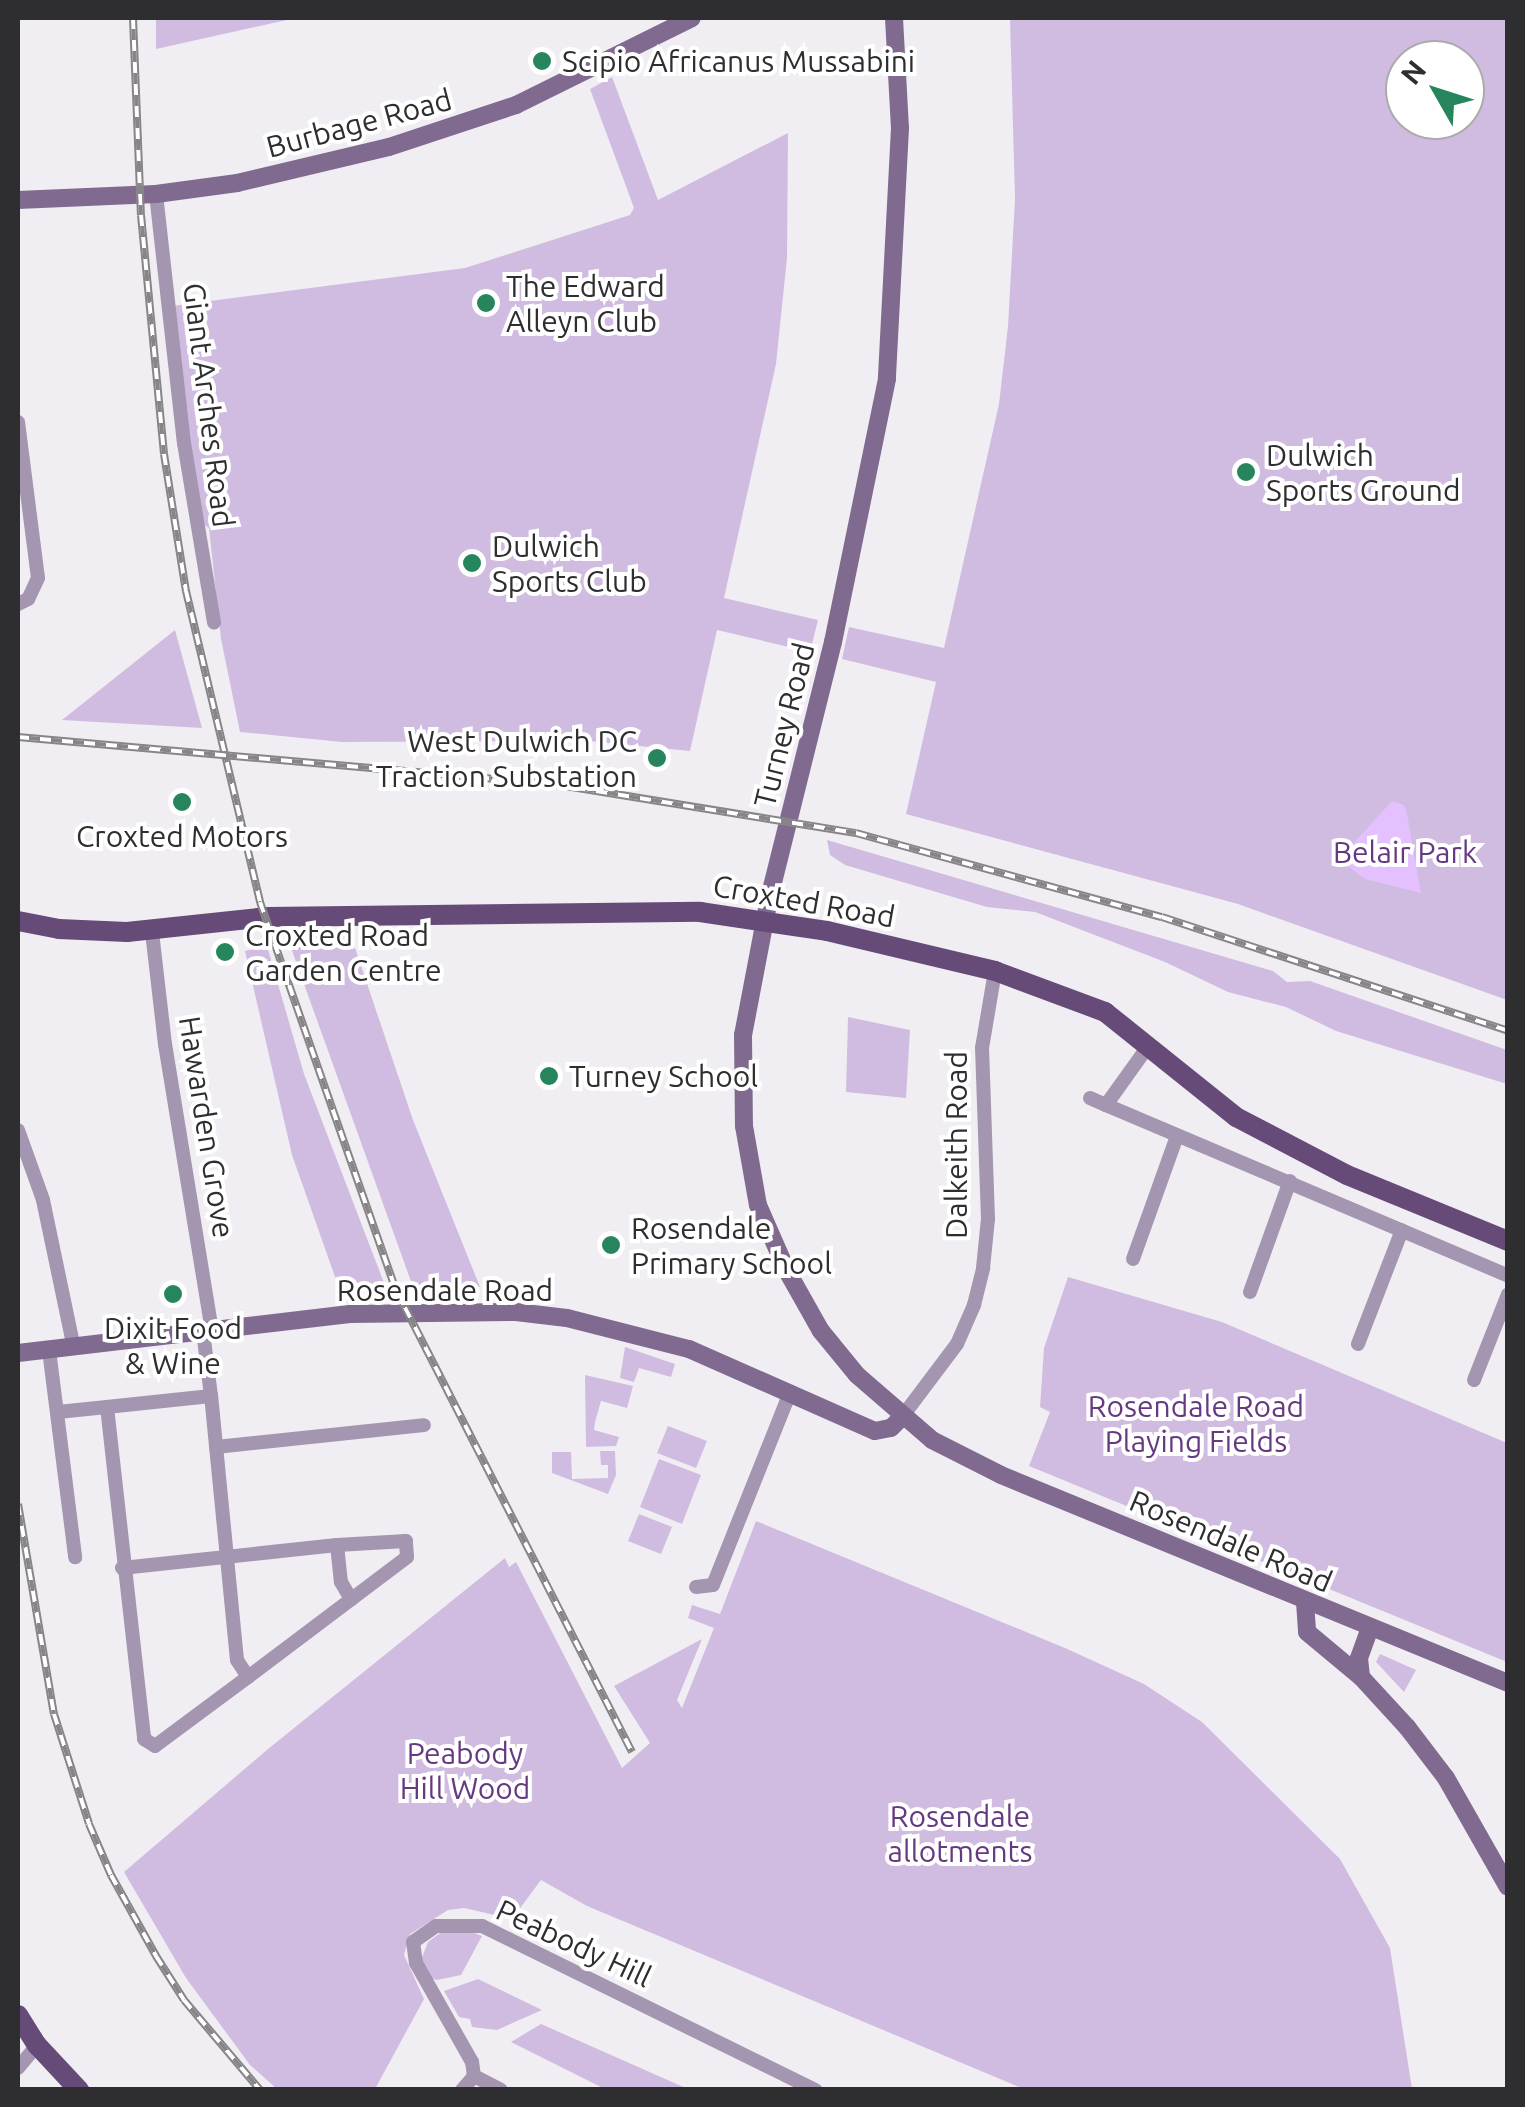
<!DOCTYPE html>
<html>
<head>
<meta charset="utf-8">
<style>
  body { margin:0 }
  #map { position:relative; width:1525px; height:2107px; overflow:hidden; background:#f1eef3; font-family:Ubuntu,sans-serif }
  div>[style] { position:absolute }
  .green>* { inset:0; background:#d1bce1 }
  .water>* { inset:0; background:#e4c0fe }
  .street>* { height:14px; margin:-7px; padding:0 7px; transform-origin:7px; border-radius:7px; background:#a495b0 }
  .secondary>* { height:18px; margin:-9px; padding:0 9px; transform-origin:9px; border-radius:9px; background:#806a90 }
  .primary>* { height:20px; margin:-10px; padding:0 10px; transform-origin:10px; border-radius:10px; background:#664b79 }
  .rail>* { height:8px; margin-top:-4px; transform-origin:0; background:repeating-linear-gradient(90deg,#fff 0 11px,#878588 0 22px); box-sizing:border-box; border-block:2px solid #878588 }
  .dots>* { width:28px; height:28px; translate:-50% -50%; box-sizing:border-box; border:5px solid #fff; border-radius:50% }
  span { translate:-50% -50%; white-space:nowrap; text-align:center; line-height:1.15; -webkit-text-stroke:8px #fff; paint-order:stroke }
  .poi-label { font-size:30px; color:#2e2d2f }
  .left { translate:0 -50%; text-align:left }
  .right { translate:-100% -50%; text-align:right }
  .street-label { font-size:30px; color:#2e2d2f }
  .park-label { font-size:30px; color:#653980 }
  .frame { position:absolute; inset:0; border:20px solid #2e2d2f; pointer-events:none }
  .north { position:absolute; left:1385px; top:40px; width:100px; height:100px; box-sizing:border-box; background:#fff; border:2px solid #ababac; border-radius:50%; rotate:309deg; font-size:28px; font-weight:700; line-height:40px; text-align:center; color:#2e2d2f }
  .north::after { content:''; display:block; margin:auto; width:35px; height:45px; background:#26855d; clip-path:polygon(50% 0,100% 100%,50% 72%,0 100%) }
</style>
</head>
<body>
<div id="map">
  <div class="green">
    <i style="clip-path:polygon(156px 18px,296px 18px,156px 49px)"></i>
    <i style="clip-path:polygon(evenodd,1010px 18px,1507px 18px,1507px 1000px,1238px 904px,906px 814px,936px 682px,842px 659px,849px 627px,944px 648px,999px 404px,1008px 326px,1015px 199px,1010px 18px,1405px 60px,1465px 60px,1465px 120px,1405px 120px,1405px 60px)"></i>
    <i style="clip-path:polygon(612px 77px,658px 200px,788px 133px,787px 258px,776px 364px,724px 598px,818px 620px,810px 652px,717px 630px,690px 751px,589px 741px,342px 742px,240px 732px,221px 639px,209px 528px,201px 523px,172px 306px,465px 268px,630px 215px,634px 208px,590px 89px)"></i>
    <i style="clip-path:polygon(175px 630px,202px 728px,62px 720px)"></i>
    <i style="clip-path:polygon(827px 840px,1273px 971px,1287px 982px,1310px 981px,1507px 1050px,1507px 1084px,1336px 1031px,1286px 1007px,1228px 992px,1165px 962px,1035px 912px,987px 907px,845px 865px,830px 855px)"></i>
    <i style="clip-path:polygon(312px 932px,350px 933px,413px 1120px,480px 1287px,413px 1287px,286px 934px)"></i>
    <i style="clip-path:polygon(267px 946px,304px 1074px,386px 1288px,340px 1291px,292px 1155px,245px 951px)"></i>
    <i style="clip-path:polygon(848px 1017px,910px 1030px,906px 1098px,846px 1092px)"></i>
    <i style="clip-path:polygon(1068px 1277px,1222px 1322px,1507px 1443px,1507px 1662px,1029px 1466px,1050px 1412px,1040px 1407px,1044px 1348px)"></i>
    <i style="clip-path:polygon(625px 1347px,675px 1364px,671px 1377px,639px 1368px,634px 1382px,620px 1378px)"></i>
    <i style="clip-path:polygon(585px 1375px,633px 1386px,627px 1408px,601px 1401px,595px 1422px,594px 1430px,619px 1437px,616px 1446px,586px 1447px)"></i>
    <i style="clip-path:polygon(668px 1426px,707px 1441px,696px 1468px,657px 1453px)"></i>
    <i style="clip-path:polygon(600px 1451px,615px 1451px,616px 1475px,608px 1494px,552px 1473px,552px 1452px,571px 1452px,572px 1479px,608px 1478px,608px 1465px,601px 1465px)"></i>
    <i style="clip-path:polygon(659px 1459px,701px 1475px,682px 1524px,640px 1507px)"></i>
    <i style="clip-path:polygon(639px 1514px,672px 1527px,661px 1554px,628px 1541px)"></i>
    <i style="clip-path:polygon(756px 1521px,1065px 1648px,1144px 1684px,1202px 1722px,1340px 1859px,1390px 1948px,1412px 2089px,1024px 2089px,587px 1906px,541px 1880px,512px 1919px,464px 1908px,448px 1910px,410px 1934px,404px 1955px,424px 1999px,375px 2089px,277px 2089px,250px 2065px,186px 1978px,124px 1872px,268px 1749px,505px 1558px,509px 1567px,516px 1562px,622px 1768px,650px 1743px,614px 1686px,702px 1639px,677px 1700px,682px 1708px,714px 1628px,688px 1618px,692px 1605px,720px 1614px)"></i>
    <i style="clip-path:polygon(1380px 1654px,1416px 1670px,1404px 1692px,1376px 1662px)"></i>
    <i style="clip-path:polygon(443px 1931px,469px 1931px,482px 1936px,461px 1975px,437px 1980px,430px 1978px,421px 1960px,428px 1942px)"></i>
    <i style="clip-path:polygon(478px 1979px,542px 2010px,497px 2030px,472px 2027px,470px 2019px,459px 2017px,444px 1991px)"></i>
    <i style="clip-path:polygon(541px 2024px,688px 2089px,605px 2089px,511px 2042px)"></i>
  </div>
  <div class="water">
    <i style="clip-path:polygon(1392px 801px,1404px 805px,1407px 814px,1421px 893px,1365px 879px,1345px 864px,1350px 847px)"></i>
  </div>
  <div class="street">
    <i style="left:156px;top:194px;width:251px;rotate:83.6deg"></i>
    <i style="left:184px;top:443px;width:182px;rotate:80.5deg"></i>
    <i style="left:18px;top:422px;width:157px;rotate:82.7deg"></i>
    <i style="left:38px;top:578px;width:23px;rotate:115deg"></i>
    <i style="left:28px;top:599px;width:11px;rotate:153deg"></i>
    <i style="left:152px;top:932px;width:113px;rotate:83.4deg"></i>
    <i style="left:165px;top:1044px;width:290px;rotate:80.7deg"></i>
    <i style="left:1149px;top:1045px;width:74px;rotate:125.6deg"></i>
    <i style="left:1106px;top:1105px;width:437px;rotate:23deg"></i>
    <i style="left:1090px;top:1098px;width:17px;rotate:24deg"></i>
    <i style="left:18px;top:1130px;width:74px;rotate:70.3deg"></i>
    <i style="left:43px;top:1200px;width:151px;rotate:78.2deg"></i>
    <i style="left:1133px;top:1259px;width:131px;rotate:-70.3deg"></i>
    <i style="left:1250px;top:1292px;width:118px;rotate:-70.2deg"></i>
    <i style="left:203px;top:1331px;width:65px;rotate:83deg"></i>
    <i style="left:1358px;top:1344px;width:122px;rotate:-68.9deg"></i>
    <i style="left:49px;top:1350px;width:209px;rotate:82.8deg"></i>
    <i style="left:1474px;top:1380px;width:92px;rotate:-68.4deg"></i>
    <i style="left:58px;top:1412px;width:49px;rotate:-5.8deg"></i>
    <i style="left:107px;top:1407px;width:334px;rotate:83.6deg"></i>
    <i style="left:144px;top:1739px;width:13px;rotate:32deg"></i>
    <i style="left:155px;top:1746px;width:116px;rotate:-36.6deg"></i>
    <i style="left:248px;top:1677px;width:20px;rotate:-123deg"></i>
    <i style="left:237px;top:1660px;width:265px;rotate:-95.6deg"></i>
    <i style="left:211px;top:1396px;width:105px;rotate:174deg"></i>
    <i style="left:902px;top:1417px;width:91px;rotate:-53deg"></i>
    <i style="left:957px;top:1344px;width:43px;rotate:-66.4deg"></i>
    <i style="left:974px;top:1305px;width:38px;rotate:-76deg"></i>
    <i style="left:983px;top:1268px;width:49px;rotate:-84.2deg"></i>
    <i style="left:988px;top:1219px;width:171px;rotate:-92deg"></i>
    <i style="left:982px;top:1048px;width:78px;rotate:-80.4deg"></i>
    <i style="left:216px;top:1447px;width:209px;rotate:-6deg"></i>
    <i style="left:122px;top:1568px;width:216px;rotate:-6.1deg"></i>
    <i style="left:696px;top:1587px;width:17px;rotate:-7deg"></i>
    <i style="left:713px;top:1585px;width:208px;rotate:-68.2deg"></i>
    <i style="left:248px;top:1677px;width:199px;rotate:-37deg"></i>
    <i style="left:407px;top:1557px;width:16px;rotate:-94deg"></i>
    <i style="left:406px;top:1541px;width:69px;rotate:176.7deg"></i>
    <i style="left:337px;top:1545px;width:37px;rotate:84deg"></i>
    <i style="left:341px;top:1582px;width:20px;rotate:60deg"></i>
    <i style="left:18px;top:2068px;width:30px;rotate:-50deg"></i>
    <i style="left:474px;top:2076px;width:14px;rotate:-98deg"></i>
    <i style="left:472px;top:2062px;width:114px;rotate:-119.5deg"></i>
    <i style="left:416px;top:1963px;width:21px;rotate:-98deg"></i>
    <i style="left:413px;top:1942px;width:28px;rotate:-35deg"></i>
    <i style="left:436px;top:1926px;width:46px"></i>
    <i style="left:482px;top:1926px;width:372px;rotate:26.2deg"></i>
    <i style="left:474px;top:2076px;width:30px;rotate:27deg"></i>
    <i style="left:462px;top:2090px;width:18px;rotate:-49deg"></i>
  </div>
  <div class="secondary">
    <i style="left:894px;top:18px;width:110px;rotate:86.9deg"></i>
    <i style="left:900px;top:128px;width:251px;rotate:93deg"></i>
    <i style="left:887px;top:379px;width:268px;rotate:101.6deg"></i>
    <i style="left:833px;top:642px;width:265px;rotate:104deg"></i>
    <i style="left:769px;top:899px;width:138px;rotate:100.8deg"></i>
    <i style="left:743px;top:1035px;width:91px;rotate:89.4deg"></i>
    <i style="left:744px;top:1126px;width:80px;rotate:80deg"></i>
    <i style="left:758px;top:1205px;width:70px;rotate:66.4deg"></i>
    <i style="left:786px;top:1269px;width:71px;rotate:60.6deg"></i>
    <i style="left:821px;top:1331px;width:57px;rotate:50.7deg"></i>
    <i style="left:857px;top:1375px;width:99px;rotate:40.9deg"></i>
    <i style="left:932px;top:1440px;width:77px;rotate:26.9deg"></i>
    <i style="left:1001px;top:1475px;width:548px;rotate:22.31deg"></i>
    <i style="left:18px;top:200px;width:138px;rotate:-2.5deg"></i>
    <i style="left:156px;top:194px;width:82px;rotate:-7.7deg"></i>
    <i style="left:237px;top:183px;width:156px;rotate:-13.3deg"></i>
    <i style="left:389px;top:147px;width:134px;rotate:-18.3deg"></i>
    <i style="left:516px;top:105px;width:196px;rotate:-26.3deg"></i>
    <i style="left:18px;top:1353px;width:334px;rotate:-6.7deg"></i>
    <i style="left:350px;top:1314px;width:166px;rotate:-0.7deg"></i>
    <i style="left:516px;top:1312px;width:51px;rotate:6.7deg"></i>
    <i style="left:567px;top:1318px;width:126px;rotate:14.3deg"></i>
    <i style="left:689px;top:1349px;width:203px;rotate:23.8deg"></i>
    <i style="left:875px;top:1431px;width:16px;rotate:-11deg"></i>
    <i style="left:891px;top:1428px;width:16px;rotate:-45deg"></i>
    <i style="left:1305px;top:1602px;width:30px;rotate:86deg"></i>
    <i style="left:1307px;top:1632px;width:70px;rotate:39.8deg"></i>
    <i style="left:1361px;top:1677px;width:68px;rotate:47.4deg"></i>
    <i style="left:1407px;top:1727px;width:64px;rotate:52.6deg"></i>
    <i style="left:1446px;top:1778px;width:125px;rotate:60.4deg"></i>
    <i style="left:1361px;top:1677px;width:19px;rotate:-96deg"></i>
    <i style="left:1359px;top:1658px;width:32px;rotate:-70deg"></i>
  </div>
  <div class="primary">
    <i style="left:18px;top:921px;width:42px;rotate:11deg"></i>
    <i style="left:59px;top:929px;width:68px;rotate:2.5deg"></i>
    <i style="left:127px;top:932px;width:141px;rotate:-6.1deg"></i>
    <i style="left:267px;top:917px;width:433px;rotate:-0.7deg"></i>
    <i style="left:700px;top:912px;width:128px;rotate:8.5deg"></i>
    <i style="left:827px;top:931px;width:173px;rotate:13.4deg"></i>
    <i style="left:995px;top:971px;width:117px;rotate:20.4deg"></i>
    <i style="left:1105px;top:1012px;width:168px;rotate:38.7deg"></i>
    <i style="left:1236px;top:1117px;width:125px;rotate:27.6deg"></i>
    <i style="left:1347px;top:1175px;width:174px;rotate:22.3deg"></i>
    <i style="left:18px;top:2015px;width:36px;rotate:58deg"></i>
    <i style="left:37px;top:2045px;width:62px;rotate:47deg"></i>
  </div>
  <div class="rail">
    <i style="left:133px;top:18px;width:197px;rotate:87.7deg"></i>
    <i style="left:141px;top:215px;width:240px;rotate:84.5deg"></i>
    <i style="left:164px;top:454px;width:139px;rotate:80.9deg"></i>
    <i style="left:186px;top:591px;width:320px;rotate:76.6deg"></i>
    <i style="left:260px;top:902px;width:409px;rotate:70.7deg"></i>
    <i style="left:395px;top:1288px;width:521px;rotate:62.94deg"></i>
    <i style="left:18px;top:737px;width:537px;rotate:5.02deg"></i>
    <i style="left:553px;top:784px;width:307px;rotate:9.2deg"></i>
    <i style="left:856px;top:833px;width:317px;rotate:15.4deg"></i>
    <i style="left:1162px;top:917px;width:364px;rotate:18.2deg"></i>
    <i style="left:18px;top:1504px;width:213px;rotate:80.3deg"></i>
    <i style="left:54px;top:1714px;width:115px;rotate:72.3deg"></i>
    <i style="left:89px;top:1824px;width:56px;rotate:66.7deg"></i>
    <i style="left:111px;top:1875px;width:93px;rotate:60.9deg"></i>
    <i style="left:156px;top:1956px;width:52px;rotate:57.5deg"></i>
    <i style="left:184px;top:2000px;width:118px;rotate:49.8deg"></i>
  </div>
  <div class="dots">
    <i style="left:542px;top:61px;background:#26855d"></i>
    <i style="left:486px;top:303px;background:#26855d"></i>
    <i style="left:1246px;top:472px;background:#26855d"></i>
    <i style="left:472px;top:563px;background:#26855d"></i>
    <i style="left:657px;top:758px;background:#26855d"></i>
    <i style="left:182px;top:802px;background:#26855d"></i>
    <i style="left:225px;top:952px;background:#26855d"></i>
    <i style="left:549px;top:1076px;background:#26855d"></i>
    <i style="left:611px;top:1245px;background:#26855d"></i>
    <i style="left:173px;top:1294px;background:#26855d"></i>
  </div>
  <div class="poi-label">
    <span class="left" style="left:562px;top:61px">Scipio Africanus Mussabini</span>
    <span class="left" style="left:506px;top:303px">The Edward<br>Alleyn Club</span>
    <span class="left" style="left:1266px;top:472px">Dulwich<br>Sports Ground</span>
    <span class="left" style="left:492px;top:563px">Dulwich<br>Sports Club</span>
    <span class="right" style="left:637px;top:758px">West Dulwich DC<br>Traction Substation</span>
    <span style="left:182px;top:836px">Croxted Motors</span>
    <span class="left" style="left:245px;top:952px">Croxted Road<br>Garden Centre</span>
    <span class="left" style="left:569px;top:1076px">Turney School</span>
    <span class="left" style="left:631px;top:1245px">Rosendale<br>Primary School</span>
    <span style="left:173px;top:1345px">Dixit Food<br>&amp; Wine</span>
  </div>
  <div class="street-label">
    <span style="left:359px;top:123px;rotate:-15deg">Burbage Road</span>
    <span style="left:209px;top:405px;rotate:83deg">Giant Arches Road</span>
    <span style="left:784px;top:725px;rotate:-76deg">Turney Road</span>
    <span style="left:804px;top:901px;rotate:10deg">Croxted Road</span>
    <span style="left:207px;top:1127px;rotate:81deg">Hawarden Grove</span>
    <span style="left:956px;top:1145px;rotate:-90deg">Dalkeith Road</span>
    <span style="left:445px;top:1290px">Rosendale Road</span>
    <span style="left:1231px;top:1541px;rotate:23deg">Rosendale Road</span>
    <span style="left:574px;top:1943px;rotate:25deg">Peabody Hill</span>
  </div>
  <div class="park-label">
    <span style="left:1405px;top:852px">Belair Park</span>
    <span style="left:1196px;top:1423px">Rosendale Road<br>Playing Fields</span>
    <span style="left:465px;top:1770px">Peabody<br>Hill Wood</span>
    <span style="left:960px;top:1833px">Rosendale<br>allotments</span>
  </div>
  <div class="frame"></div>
  <div class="north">N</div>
</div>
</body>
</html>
